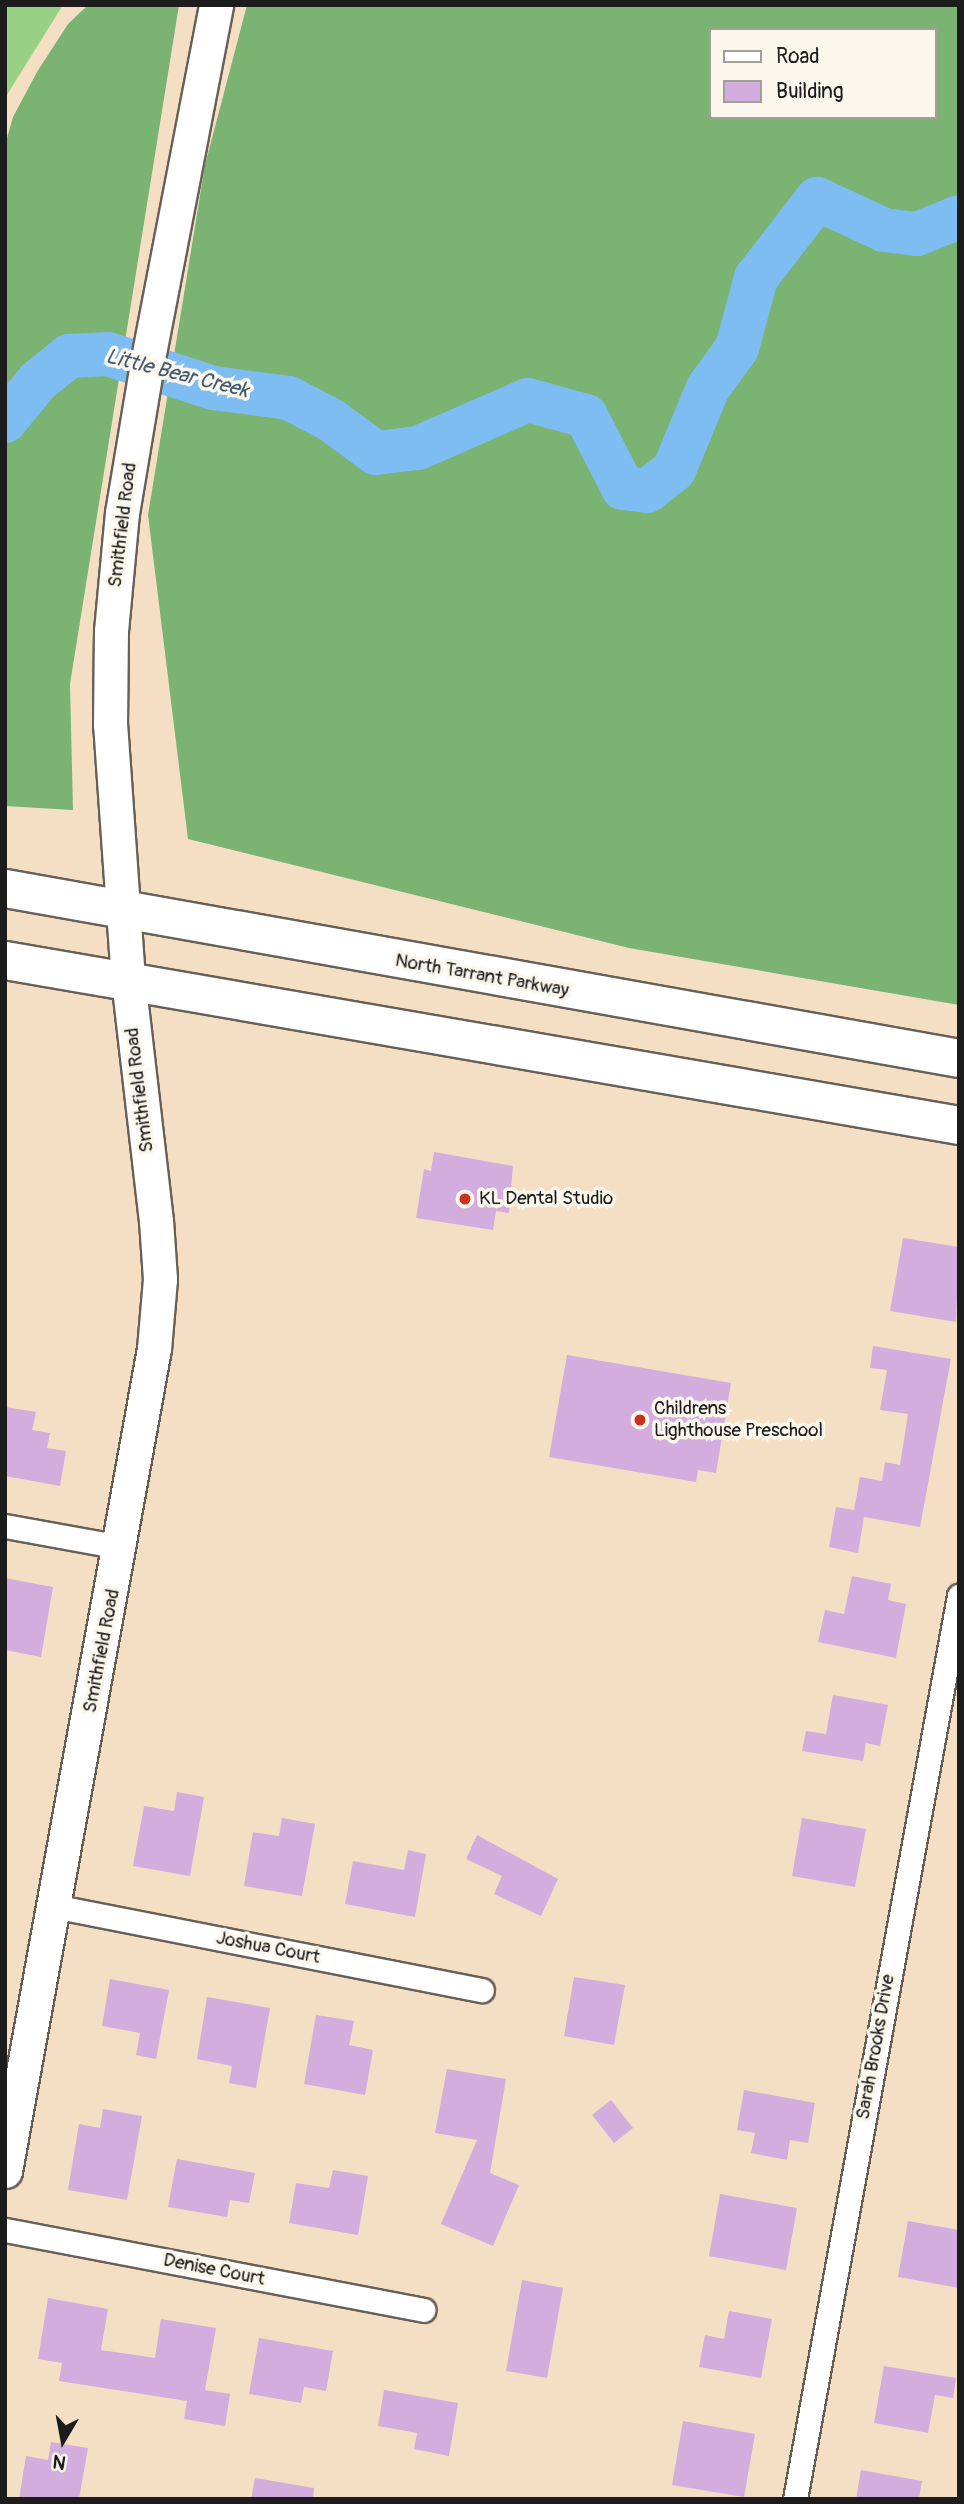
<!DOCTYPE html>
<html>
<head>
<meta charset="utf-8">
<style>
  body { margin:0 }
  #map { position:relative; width:964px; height:2504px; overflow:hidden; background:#f5dfc4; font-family:Pangolin,sans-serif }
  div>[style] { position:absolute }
  .green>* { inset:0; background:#99d184 }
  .forest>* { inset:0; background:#7ab372 }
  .river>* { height:44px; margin:-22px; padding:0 22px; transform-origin:22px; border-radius:22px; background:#7dbdf2 }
  .building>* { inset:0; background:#d3addd }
  .roads { filter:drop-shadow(2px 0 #686057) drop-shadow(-2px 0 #686057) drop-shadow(0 2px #686057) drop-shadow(0 -2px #686057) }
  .minor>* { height:23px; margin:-11.5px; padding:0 11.5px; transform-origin:11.5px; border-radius:11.5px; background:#fff }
  .secondary>* { height:33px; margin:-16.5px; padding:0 16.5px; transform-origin:16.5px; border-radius:16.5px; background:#fff }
  .primary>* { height:37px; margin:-18.5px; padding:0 18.5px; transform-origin:18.5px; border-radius:18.5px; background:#fff }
  .dots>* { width:19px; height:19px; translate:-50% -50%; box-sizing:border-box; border:4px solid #fbf7ec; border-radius:50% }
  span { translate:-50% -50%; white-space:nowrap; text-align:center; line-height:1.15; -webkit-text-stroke:7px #fbf7ec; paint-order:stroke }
  .street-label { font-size:19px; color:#1c1c1c }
  .poi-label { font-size:19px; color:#1c1c1c }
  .left { translate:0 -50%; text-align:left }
  .water-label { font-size:21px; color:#435c72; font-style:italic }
  .frame { position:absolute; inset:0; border:7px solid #1c1c1c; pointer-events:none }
  .legend { position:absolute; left:709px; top:28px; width:228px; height:91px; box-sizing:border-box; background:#fbf7ec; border:2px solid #a29f99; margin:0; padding:9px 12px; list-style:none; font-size:21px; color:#1c1c1c }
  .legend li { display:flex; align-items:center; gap:14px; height:35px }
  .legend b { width:35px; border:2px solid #a29f99 }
  .north { position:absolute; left:28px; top:2406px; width:70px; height:70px; -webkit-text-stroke:5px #fbf7ec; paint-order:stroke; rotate:190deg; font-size:19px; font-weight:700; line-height:28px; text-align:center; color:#1c1c1c }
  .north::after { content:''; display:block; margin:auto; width:24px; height:32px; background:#1c1c1c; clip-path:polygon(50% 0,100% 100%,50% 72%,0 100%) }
</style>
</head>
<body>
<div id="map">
  <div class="green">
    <i style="clip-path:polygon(5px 5px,63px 5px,5px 98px)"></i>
  </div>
  <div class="forest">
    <i style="clip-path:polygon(88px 5px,179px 5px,70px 684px,73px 810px,5px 806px,5px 145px,13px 117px,37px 72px,68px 24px)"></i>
    <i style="clip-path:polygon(evenodd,247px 5px,959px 5px,959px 1005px,629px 948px,188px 839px,148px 515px,205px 165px,247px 5px,710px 30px,934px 30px,934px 117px,710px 117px,710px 30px)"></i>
  </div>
  <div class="river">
    <i style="left:5px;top:421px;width:52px;rotate:-50.5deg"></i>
    <i style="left:38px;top:381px;width:40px;rotate:-39deg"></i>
    <i style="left:69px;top:356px;width:39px;rotate:-3deg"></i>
    <i style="left:108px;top:354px;width:110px;rotate:17.9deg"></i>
    <i style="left:213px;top:388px;width:77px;rotate:7.5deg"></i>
    <i style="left:289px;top:398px;width:47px;rotate:27.6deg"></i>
    <i style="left:331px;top:420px;width:56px;rotate:36.3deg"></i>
    <i style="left:376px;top:453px;width:42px;rotate:-6.8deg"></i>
    <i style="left:418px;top:448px;width:120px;rotate:-23.6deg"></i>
    <i style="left:528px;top:400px;width:60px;rotate:15.4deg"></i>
    <i style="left:586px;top:416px;width:81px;rotate:62.8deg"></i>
    <i style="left:623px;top:488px;width:24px;rotate:7deg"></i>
    <i style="left:647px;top:491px;width:34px;rotate:-38deg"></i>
    <i style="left:674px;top:470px;width:89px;rotate:-67.5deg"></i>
    <i style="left:708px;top:388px;width:49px;rotate:-54.1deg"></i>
    <i style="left:737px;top:348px;width:73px;rotate:-74.8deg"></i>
    <i style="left:756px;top:278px;width:100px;rotate:-52.3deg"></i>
    <i style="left:817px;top:199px;width:74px;rotate:24.8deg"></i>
    <i style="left:884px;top:230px;width:33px;rotate:7deg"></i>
    <i style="left:917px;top:234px;width:45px;rotate:-22deg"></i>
  </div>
  <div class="building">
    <i style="clip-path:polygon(434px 1152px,513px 1166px,509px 1213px,496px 1211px,493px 1230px,416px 1218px,424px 1169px,431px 1171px)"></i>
    <i style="clip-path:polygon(903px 1238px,959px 1247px,956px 1322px,890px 1311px)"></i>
    <i style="clip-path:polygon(873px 1346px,951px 1359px,920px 1527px,864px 1517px,858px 1553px,829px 1547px,836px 1507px,854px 1510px,860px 1477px,882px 1481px,885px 1462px,900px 1465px,908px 1414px,880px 1410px,887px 1370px,870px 1368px)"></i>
    <i style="clip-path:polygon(567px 1355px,731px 1383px,716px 1473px,698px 1470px,696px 1482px,549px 1457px)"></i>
    <i style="clip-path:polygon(5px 1407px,36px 1412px,32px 1430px,50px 1433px,47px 1448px,66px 1451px,60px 1486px,5px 1476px)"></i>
    <i style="clip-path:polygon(852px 1576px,891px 1584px,888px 1600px,906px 1604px,896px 1658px,818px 1642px,825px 1610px,844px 1614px)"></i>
    <i style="clip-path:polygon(5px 1578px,53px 1587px,41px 1657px,5px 1650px)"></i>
    <i style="clip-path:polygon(833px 1695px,888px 1705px,880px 1746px,866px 1743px,863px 1761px,802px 1751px,806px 1731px,826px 1734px)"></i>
    <i style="clip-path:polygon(177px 1792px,204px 1797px,190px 1876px,133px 1866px,144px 1806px,174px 1811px)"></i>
    <i style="clip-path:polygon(282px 1818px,315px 1824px,302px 1896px,244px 1886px,253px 1832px,279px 1836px)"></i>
    <i style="clip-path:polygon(802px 1818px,866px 1829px,855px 1887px,792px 1876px)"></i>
    <i style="clip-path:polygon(477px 1835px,558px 1879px,541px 1916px,494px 1894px,502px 1876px,466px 1859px)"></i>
    <i style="clip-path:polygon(408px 1850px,426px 1854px,415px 1917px,345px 1904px,353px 1861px,404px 1870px)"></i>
    <i style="clip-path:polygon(574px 1977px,625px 1985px,614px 2045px,564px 2036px)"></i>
    <i style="clip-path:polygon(110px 1979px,169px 1990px,156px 2059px,136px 2055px,140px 2033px,102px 2026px)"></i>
    <i style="clip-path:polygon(207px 1997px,270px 2008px,256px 2088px,229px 2083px,232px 2066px,197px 2059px)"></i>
    <i style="clip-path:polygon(316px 2015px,354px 2021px,349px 2045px,373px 2050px,365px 2095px,304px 2084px)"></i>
    <i style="clip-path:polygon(447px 2069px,506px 2079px,490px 2173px,519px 2185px,493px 2246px,441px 2224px,477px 2140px,435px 2133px)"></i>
    <i style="clip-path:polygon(744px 2090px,815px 2103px,808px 2143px,790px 2140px,787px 2160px,751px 2153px,755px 2133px,737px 2130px)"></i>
    <i style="clip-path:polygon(611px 2100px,633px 2128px,614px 2143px,592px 2115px)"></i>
    <i style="clip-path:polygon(103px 2109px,142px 2116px,127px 2200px,68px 2190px,79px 2124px,100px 2128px)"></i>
    <i style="clip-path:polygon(177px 2159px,255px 2173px,249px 2203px,230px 2200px,227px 2217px,168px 2207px)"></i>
    <i style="clip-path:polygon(333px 2170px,368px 2176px,358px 2235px,289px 2223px,296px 2183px,329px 2188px)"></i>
    <i style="clip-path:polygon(720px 2194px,797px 2208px,786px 2270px,709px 2256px)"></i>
    <i style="clip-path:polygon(908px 2221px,959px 2230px,959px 2288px,898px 2277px)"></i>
    <i style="clip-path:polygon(522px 2280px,563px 2288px,547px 2378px,506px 2371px)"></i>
    <i style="clip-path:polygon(48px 2298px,108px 2309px,101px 2350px,155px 2358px,161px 2319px,216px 2328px,205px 2390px,230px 2394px,225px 2426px,184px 2419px,187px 2401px,59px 2381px,62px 2363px,38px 2359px)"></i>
    <i style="clip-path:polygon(729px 2311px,772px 2319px,761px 2378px,699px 2367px,705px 2335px,724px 2339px)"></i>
    <i style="clip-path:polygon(259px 2338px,333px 2351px,326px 2391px,304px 2387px,301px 2403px,249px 2394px)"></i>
    <i style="clip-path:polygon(884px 2366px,956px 2378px,953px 2398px,935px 2395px,928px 2433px,874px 2423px)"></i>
    <i style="clip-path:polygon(384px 2390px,458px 2403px,449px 2456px,414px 2449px,417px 2433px,378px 2426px)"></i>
    <i style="clip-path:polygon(683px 2421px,755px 2434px,744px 2497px,672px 2485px)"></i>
    <i style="clip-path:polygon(51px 2442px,88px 2448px,79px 2499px,19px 2499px,26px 2456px,48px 2460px)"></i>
    <i style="clip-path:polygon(861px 2470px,922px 2481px,919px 2499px,856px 2499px)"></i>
    <i style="clip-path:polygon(255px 2478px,314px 2488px,313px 2499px,251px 2499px)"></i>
  </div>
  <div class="roads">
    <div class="minor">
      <i style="left:5px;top:1526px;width:118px;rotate:10.3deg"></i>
      <i style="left:53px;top:1906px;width:437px;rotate:11.1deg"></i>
      <i style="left:5px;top:2230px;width:426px;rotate:10.8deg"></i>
      <i style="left:795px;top:2499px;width:918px;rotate:-79.71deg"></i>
    </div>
    <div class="secondary">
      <i style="left:5px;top:2171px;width:835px;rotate:-79.73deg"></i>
      <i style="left:154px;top:1349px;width:70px;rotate:-85.1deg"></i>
      <i style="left:160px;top:1279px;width:58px;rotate:-93.9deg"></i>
      <i style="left:156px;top:1221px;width:243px;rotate:-96.6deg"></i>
      <i style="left:128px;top:980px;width:256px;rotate:-94deg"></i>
      <i style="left:110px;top:725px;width:94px;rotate:-89.4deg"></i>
      <i style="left:111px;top:631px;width:119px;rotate:-84.7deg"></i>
      <i style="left:122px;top:513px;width:146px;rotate:-80.5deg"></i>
      <i style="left:146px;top:369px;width:371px;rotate:-79.1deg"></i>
    </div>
    <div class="primary">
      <i style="left:5px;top:888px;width:969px;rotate:10.1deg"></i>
      <i style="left:5px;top:960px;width:968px;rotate:9.81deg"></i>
    </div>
  </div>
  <div class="dots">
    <i style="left:465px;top:1199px;background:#c8321e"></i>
    <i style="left:640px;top:1420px;background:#c8321e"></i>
  </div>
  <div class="street-label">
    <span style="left:123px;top:525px;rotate:-83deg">Smithfield Road</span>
    <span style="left:482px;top:976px;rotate:10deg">North Tarrant Parkway</span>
    <span style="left:140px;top:1090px;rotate:-97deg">Smithfield Road</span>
    <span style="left:102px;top:1651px;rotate:-79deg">Smithfield Road</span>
    <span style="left:268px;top:1948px;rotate:11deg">Joshua Court</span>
    <span style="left:876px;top:2047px;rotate:-80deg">Sarah Brooks Drive</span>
    <span style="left:214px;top:2270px;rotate:11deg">Denise Court</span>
  </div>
  <div class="poi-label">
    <span class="left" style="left:479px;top:1199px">KL Dental Studio</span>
    <span class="left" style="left:654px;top:1420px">Childrens<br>Lighthouse Preschool</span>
  </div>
  <div class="water-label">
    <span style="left:177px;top:374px;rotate:14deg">Little Bear Creek</span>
  </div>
  <div class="frame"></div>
  <ul class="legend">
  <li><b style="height:9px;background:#fff"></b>Road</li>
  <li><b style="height:19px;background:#d3addd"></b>Building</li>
  </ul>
  <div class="north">N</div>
</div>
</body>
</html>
